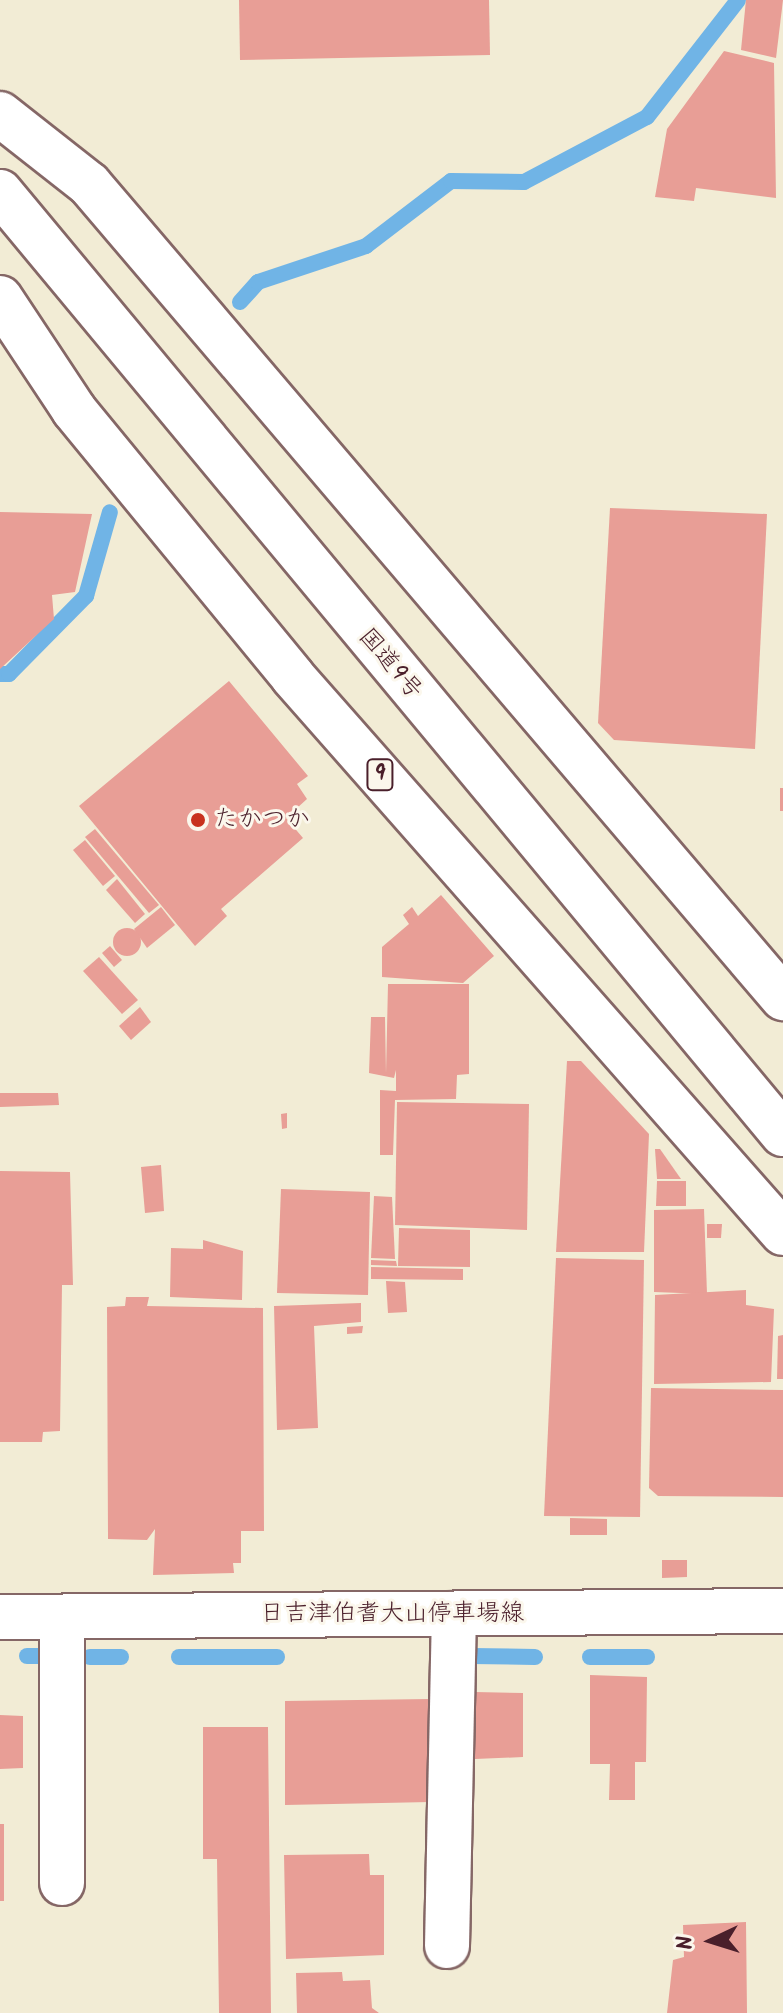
<!DOCTYPE html>
<html>
<head>
<meta charset="utf-8">
<style>
  body { margin:0 }
  #map { position:relative; width:783px; height:2013px; overflow:hidden; background:#f2ecd5; font-family:Kalam,"Klee One",sans-serif }
  div>[style] { position:absolute }
  .stream>* { height:16px; margin:-8px; padding:0 8px; transform-origin:8px; border-radius:8px; background:#70b4e6 }
  .building>* { inset:0; background:#e89e96 }
  .round { border-radius:50% }
  .roads { filter:drop-shadow(2px 0 #856766) drop-shadow(-2px 0 #856766) drop-shadow(0 2px #856766) drop-shadow(0 -2px #856766) }
  .minor>* { height:44px; margin:-22px; padding:0 22px; transform-origin:22px; border-radius:22px; background:#fff }
  .major>* { height:44px; margin:-22px; padding:0 22px; transform-origin:22px; border-radius:22px; background:#fff }
  .highway>* { height:44px; margin:-22px; padding:0 22px; transform-origin:22px; border-radius:22px; background:#fff }
  .dots>* { width:22px; height:22px; translate:-50% -50%; box-sizing:border-box; border:4px solid #fbf7ec; border-radius:50% }
  span { translate:-50% -50%; white-space:nowrap; text-align:center; line-height:1.15; -webkit-text-stroke:6px #fbf7ec; paint-order:stroke }
  .shield-label span { padding:2px 6px; background:#fbf7ec; border:2px solid; border-radius:6px; -webkit-text-stroke-width:0 }
  .shield-label { font-size:22px; color:#4a1f2b; font-weight:700 }
  .street-label { font-size:24px; color:#4a1f2b }
  .poi-label { font-size:24px; color:#4a1f2b }
  .left { translate:0 -50%; text-align:left }
  .north { position:absolute; left:671px; top:1901px; width:80px; height:80px; -webkit-text-stroke:6px #fbf7ec; paint-order:stroke; rotate:266deg; font-size:22px; font-weight:700; line-height:32px; text-align:center; color:#4a1f2b }
  .north::after { content:''; display:block; margin:auto; width:28px; height:36px; background:#4a1f2b; clip-path:polygon(50% 0,100% 100%,50% 72%,0 100%) }
</style>
</head>
<body>
<div id="map">
  <div class="stream">
    <i style="left:240px;top:302px;width:27px;rotate:-48deg"></i>
    <i style="left:258px;top:282px;width:114px;rotate:-18.4deg"></i>
    <i style="left:366px;top:246px;width:107px;rotate:-37.4deg"></i>
    <i style="left:451px;top:181px;width:73px;rotate:0.8deg"></i>
    <i style="left:524px;top:182px;width:139px;rotate:-27.9deg"></i>
    <i style="left:647px;top:117px;width:148px;rotate:-52.1deg"></i>
    <i style="left:0;top:674px;width:9px"></i>
    <i style="left:9px;top:674px;width:110px;rotate:-45.4deg"></i>
    <i style="left:86px;top:596px;width:87px;rotate:-74.1deg"></i>
    <i style="left:27px;top:1656px;width:12px"></i>
    <i style="left:471px;top:1656px;width:64px;rotate:0.9deg"></i>
    <i style="left:90px;top:1657px;width:31px"></i>
    <i style="left:179px;top:1657px;width:98px"></i>
    <i style="left:590px;top:1657px;width:57px"></i>
  </div>
  <div class="building">
    <i style="clip-path:polygon(239px 0,489px 0,490px 55px,240px 60px)"></i>
    <i style="clip-path:polygon(746px 0,783px 0,776px 58px,741px 50px)"></i>
    <i style="clip-path:polygon(724px 51px,774px 63px,776px 198px,696px 188px,694px 201px,655px 197px,667px 129px)"></i>
    <i style="clip-path:polygon(610px 508px,767px 514px,755px 749px,614px 740px,598px 723px)"></i>
    <i style="clip-path:polygon(0 512px,92px 514px,75px 592px,52px 595px,54px 619px,0 669px)"></i>
    <i style="clip-path:polygon(229px 681px,308px 776px,297px 784px,307px 799px,286px 818px,303px 838px,221px 909px,227px 916px,195px 946px,79px 806px)"></i>
    <i style="clip-path:polygon(780px 788px,783px 788px,783px 811px,780px 811px)"></i>
    <i style="clip-path:polygon(95px 829px,159px 905px,149px 913px,85px 837px)"></i>
    <i style="clip-path:polygon(85px 840px,115px 876px,103px 886px,73px 850px)"></i>
    <i style="clip-path:polygon(117px 879px,145px 914px,135px 923px,106px 890px)"></i>
    <i style="clip-path:polygon(441px 895px,494px 956px,463px 983px,382px 977px,382px 947px,409px 924px,403px 915px,412px 907px,418px 916px)"></i>
    <i style="clip-path:polygon(161px 907px,175px 925px,147px 948px,134px 929px)"></i>
    <i class="round" style="left:113px;top:928px;width:28px;height:28px"></i>
    <i style="clip-path:polygon(110px 946px,122px 960px,114px 967px,102px 953px)"></i>
    <i style="clip-path:polygon(99px 957px,138px 1000px,122px 1014px,83px 971px)"></i>
    <i style="clip-path:polygon(388px 984px,469px 984px,469px 1074px,457px 1075px,456px 1099px,395px 1100px,393px 1155px,380px 1155px,380px 1090px,396px 1091px,396px 1070px,394px 1078px,369px 1073px,371px 1017px,385px 1017px,386px 1074px)"></i>
    <i style="clip-path:polygon(140px 1007px,151px 1022px,131px 1040px,119px 1026px)"></i>
    <i style="clip-path:polygon(567px 1061px,581px 1061px,649px 1134px,644px 1252px,556px 1252px)"></i>
    <i style="clip-path:polygon(0 1093px,58px 1093px,59px 1105px,0 1107px)"></i>
    <i style="clip-path:polygon(397px 1102px,529px 1104px,527px 1230px,395px 1225px)"></i>
    <i style="clip-path:polygon(287px 1113px,287px 1128px,282px 1129px,281px 1114px)"></i>
    <i style="clip-path:polygon(655px 1149px,660px 1149px,681px 1179px,657px 1179px)"></i>
    <i style="clip-path:polygon(161px 1165px,164px 1211px,145px 1213px,141px 1167px)"></i>
    <i style="clip-path:polygon(0 1171px,70px 1172px,73px 1285px,62px 1285px,60px 1431px,43px 1432px,42px 1442px,0 1442px)"></i>
    <i style="clip-path:polygon(657px 1181px,686px 1181px,686px 1206px,656px 1206px)"></i>
    <i style="clip-path:polygon(281px 1189px,370px 1192px,368px 1295px,277px 1293px)"></i>
    <i style="clip-path:polygon(374px 1196px,392px 1197px,395px 1259px,371px 1258px)"></i>
    <i style="clip-path:polygon(704px 1209px,707px 1294px,654px 1292px,654px 1210px)"></i>
    <i style="clip-path:polygon(707px 1224px,722px 1224px,721px 1238px,707px 1238px)"></i>
    <i style="clip-path:polygon(399px 1228px,470px 1230px,470px 1267px,398px 1266px)"></i>
    <i style="clip-path:polygon(203px 1240px,243px 1251px,242px 1300px,170px 1297px,171px 1248px,203px 1249px)"></i>
    <i style="clip-path:polygon(556px 1258px,644px 1260px,640px 1517px,544px 1516px)"></i>
    <i style="clip-path:polygon(371px 1260px,396px 1261px,397px 1266px,371px 1265px)"></i>
    <i style="clip-path:polygon(371px 1267px,463px 1269px,463px 1280px,371px 1279px)"></i>
    <i style="clip-path:polygon(386px 1281px,405px 1282px,407px 1312px,388px 1313px)"></i>
    <i style="clip-path:polygon(746px 1290px,746px 1305px,774px 1309px,771px 1382px,654px 1384px,655px 1295px)"></i>
    <i style="clip-path:polygon(126px 1297px,149px 1297px,147px 1306px,263px 1308px,264px 1531px,241px 1531px,241px 1563px,233px 1563px,234px 1573px,153px 1575px,155px 1529px,147px 1540px,108px 1539px,107px 1307px,125px 1306px)"></i>
    <i style="clip-path:polygon(361px 1303px,361px 1322px,314px 1326px,318px 1428px,277px 1430px,274px 1306px)"></i>
    <i style="clip-path:polygon(363px 1326px,362px 1333px,347px 1334px,347px 1327px)"></i>
    <i style="clip-path:polygon(783px 1335px,783px 1379px,777px 1379px,778px 1336px)"></i>
    <i style="clip-path:polygon(651px 1388px,783px 1390px,783px 1497px,658px 1496px,649px 1488px)"></i>
    <i style="clip-path:polygon(570px 1518px,607px 1519px,607px 1535px,570px 1535px)"></i>
    <i style="clip-path:polygon(662px 1560px,687px 1560px,687px 1577px,662px 1578px)"></i>
    <i style="clip-path:polygon(590px 1675px,647px 1677px,646px 1762px,635px 1762px,635px 1800px,609px 1800px,610px 1764px,590px 1764px)"></i>
    <i style="clip-path:polygon(475px 1692px,523px 1693px,523px 1757px,475px 1759px)"></i>
    <i style="clip-path:polygon(430px 1699px,430px 1802px,285px 1805px,285px 1701px)"></i>
    <i style="clip-path:polygon(0 1715px,23px 1716px,23px 1768px,0 1769px)"></i>
    <i style="clip-path:polygon(203px 1727px,268px 1727px,271px 2013px,219px 2013px,217px 1859px,203px 1859px)"></i>
    <i style="clip-path:polygon(0 1824px,4px 1824px,4px 1901px,0 1901px)"></i>
    <i style="clip-path:polygon(369px 1854px,370px 1875px,384px 1875px,384px 1955px,286px 1959px,284px 1855px)"></i>
    <i style="clip-path:polygon(746px 1922px,747px 2013px,667px 2013px,673px 1960px,684px 1957px,683px 1925px)"></i>
    <i style="clip-path:polygon(342px 1972px,343px 1981px,370px 1980px,372px 2008px,379px 2013px,297px 2013px,296px 1973px)"></i>
  </div>
  <div class="roads">
    <div class="minor">
      <i style="left:62px;top:1617px;width:266px;rotate:90deg"></i>
      <i style="left:447px;top:1946px;width:332px;rotate:-88.8deg"></i>
    </div>
    <div class="major">
      <i style="left:0;top:1617px;width:783px;rotate:-0.44deg"></i>
    </div>
    <div class="highway">
      <i style="left:0;top:114px;width:113px;rotate:38.2deg"></i>
      <i style="left:89px;top:184px;width:1070px;rotate:49.55deg"></i>
      <i style="left:0;top:192px;width:1225px;rotate:50.27deg"></i>
      <i style="left:0;top:298px;width:134px;rotate:56.5deg"></i>
      <i style="left:74px;top:410px;width:345px;rotate:50.6deg"></i>
      <i style="left:293px;top:677px;width:741px;rotate:48.61deg"></i>
    </div>
  </div>
  <div class="dots">
    <i style="left:198px;top:820px;background:#c8321e"></i>
  </div>
  <div class="shield-label">
    <span style="left:380px;top:775px">9</span>
  </div>
  <div class="street-label">
    <span style="left:390px;top:664px;rotate:50deg">国道9号</span>
    <span style="left:392px;top:1614px">日吉津伯耆大山停車場線</span>
  </div>
  <div class="poi-label">
    <span class="left" style="left:214px;top:820px">たかつか</span>
  </div>
  <div class="north">N</div>
</div>
</body>
</html>
